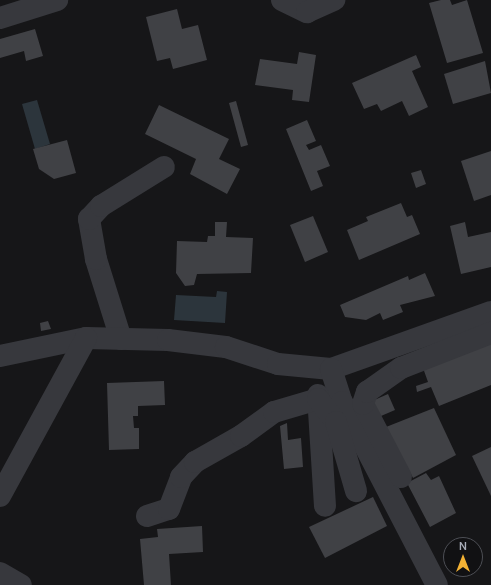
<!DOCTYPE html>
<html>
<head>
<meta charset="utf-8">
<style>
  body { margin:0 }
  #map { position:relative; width:491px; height:585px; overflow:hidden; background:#161618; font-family:Manrope,sans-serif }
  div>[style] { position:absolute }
  .water>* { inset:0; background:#2c353c }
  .building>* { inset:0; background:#404145 }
  .minor>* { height:22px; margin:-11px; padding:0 11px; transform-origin:11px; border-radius:11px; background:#37383d }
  span { translate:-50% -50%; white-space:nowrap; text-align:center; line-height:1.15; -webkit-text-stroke:3.5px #111113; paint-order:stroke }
  .north { position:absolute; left:443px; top:537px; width:40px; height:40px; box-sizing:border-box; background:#111113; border:1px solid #4d4f55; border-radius:50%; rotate:0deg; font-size:11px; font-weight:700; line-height:16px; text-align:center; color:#a8adb8 }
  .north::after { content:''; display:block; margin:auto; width:14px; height:18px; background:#f2b134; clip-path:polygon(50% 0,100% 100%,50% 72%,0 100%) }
</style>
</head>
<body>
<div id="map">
  <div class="water">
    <i style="clip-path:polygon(37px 100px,50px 144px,35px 149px,22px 104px)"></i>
    <i style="clip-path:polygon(217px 291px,227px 292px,225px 323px,174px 320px,176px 295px,216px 297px)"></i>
  </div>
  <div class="building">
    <i style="clip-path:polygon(441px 0,450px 0,452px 5px,467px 0,483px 53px,447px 63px,429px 3px)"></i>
    <i style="clip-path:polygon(177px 9px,182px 29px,198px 25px,207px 60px,173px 69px,170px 58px,157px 61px,146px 17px)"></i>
    <i style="clip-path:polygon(35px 29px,43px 56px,26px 61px,24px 51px,0 58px,0 39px)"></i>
    <i style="clip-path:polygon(299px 52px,316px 55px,309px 102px,292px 100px,293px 90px,255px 85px,260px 59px,297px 64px)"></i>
    <i style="clip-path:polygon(416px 55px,421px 67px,412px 71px,428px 107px,409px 116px,402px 101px,381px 111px,377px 104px,364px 109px,352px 83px)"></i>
    <i style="clip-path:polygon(485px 61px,491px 93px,453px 104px,444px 74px)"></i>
    <i style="clip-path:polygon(236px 101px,248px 145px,241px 147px,229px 103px)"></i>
    <i style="clip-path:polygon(159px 105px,229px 139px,219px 159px,240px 169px,227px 194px,190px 174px,196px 159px,145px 134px)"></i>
    <i style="clip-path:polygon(307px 120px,316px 141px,306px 145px,309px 150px,321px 145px,330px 166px,317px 171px,323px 186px,311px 191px,286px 129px)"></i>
    <i style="clip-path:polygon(67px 140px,76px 173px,54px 179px,39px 169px,33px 149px)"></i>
    <i style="clip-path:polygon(491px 151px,491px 195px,474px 201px,461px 161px)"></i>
    <i style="clip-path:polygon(421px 170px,426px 184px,416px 188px,411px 173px)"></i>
    <i style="clip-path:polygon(401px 203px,407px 217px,412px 215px,420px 234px,359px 260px,347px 230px,368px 221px,366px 217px)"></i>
    <i style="clip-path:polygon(313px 216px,328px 252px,305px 262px,290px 225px)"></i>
    <i style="clip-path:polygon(215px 222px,227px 222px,226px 237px,253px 238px,251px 273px,197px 274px,194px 285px,185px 286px,176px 273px,177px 241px,207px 242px,208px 236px,215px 236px)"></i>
    <i style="clip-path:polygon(465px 222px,468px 237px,491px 232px,491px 267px,461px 274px,450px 226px)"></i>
    <i style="clip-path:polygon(425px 273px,435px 296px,400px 305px,403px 312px,383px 320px,380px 313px,366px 320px,345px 317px,340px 305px,408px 276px,409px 280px)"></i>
    <i style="clip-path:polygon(48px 321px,51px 329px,41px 331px,40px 323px)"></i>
    <i style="clip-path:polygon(491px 342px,491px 385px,439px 406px,431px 387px,417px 392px,416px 386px,428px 382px,423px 368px)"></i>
    <i style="clip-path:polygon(164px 381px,165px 405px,138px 406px,138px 416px,133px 416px,134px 428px,139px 428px,139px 449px,109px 450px,107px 383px)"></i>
    <i style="clip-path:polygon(388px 394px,395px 410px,381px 416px,372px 401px)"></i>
    <i style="clip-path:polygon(434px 408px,456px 455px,413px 478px,386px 427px)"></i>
    <i style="clip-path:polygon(287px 423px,288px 440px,301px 438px,303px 467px,284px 469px,280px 426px)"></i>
    <i style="clip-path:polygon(491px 447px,491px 496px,472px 456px)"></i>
    <i style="clip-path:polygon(426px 473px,431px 480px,439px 476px,456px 513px,430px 527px,407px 483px)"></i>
    <i style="clip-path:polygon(373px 497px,387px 526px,325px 558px,309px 527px)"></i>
    <i style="clip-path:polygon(202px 526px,203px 552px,169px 554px,171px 585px,144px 585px,140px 539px,158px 537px,157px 529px)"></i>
  </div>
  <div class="minor">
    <i style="left:282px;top:0;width:28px;rotate:26deg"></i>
    <i style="left:307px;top:12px;width:30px;rotate:-24deg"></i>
    <i style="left:0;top:18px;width:60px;rotate:-17.5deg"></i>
    <i style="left:121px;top:339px;width:84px;rotate:-107.4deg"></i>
    <i style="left:96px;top:259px;width:41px;rotate:-99.9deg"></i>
    <i style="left:89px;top:219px;width:18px;rotate:-47deg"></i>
    <i style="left:101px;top:206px;width:74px;rotate:-31.8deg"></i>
    <i style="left:0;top:356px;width:88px;rotate:-11.8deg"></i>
    <i style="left:86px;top:338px;width:82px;rotate:1.4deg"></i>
    <i style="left:168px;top:340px;width:58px;rotate:6.9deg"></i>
    <i style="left:226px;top:347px;width:55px;rotate:18.1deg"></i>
    <i style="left:278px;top:364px;width:53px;rotate:5.4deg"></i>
    <i style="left:331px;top:369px;width:170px;rotate:-19.6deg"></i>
    <i style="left:331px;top:369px;width:35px;rotate:72deg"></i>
    <i style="left:342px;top:402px;width:206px;rotate:62.6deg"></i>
    <i style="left:318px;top:395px;width:111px;rotate:86.4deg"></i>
    <i style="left:401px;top:477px;width:82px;rotate:-117.5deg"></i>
    <i style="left:363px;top:404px;width:13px;rotate:-72deg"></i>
    <i style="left:367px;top:392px;width:42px;rotate:-35.2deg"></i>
    <i style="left:401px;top:368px;width:97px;rotate:-21.3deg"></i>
    <i style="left:0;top:496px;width:180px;rotate:-61.4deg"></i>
    <i style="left:147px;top:516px;width:23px;rotate:-18deg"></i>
    <i style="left:169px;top:509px;width:34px;rotate:-69deg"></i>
    <i style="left:181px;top:477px;width:21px;rotate:-47deg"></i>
    <i style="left:195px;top:462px;width:53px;rotate:-29.5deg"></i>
    <i style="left:241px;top:436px;width:41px;rotate:-36deg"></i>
    <i style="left:274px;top:412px;width:46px;rotate:-16.5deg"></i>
    <i style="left:318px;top:399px;width:29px;rotate:52deg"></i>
    <i style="left:336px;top:422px;width:72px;rotate:73.8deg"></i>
    <i style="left:0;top:573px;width:24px;rotate:30deg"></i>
  </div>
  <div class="north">N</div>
</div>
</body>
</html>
